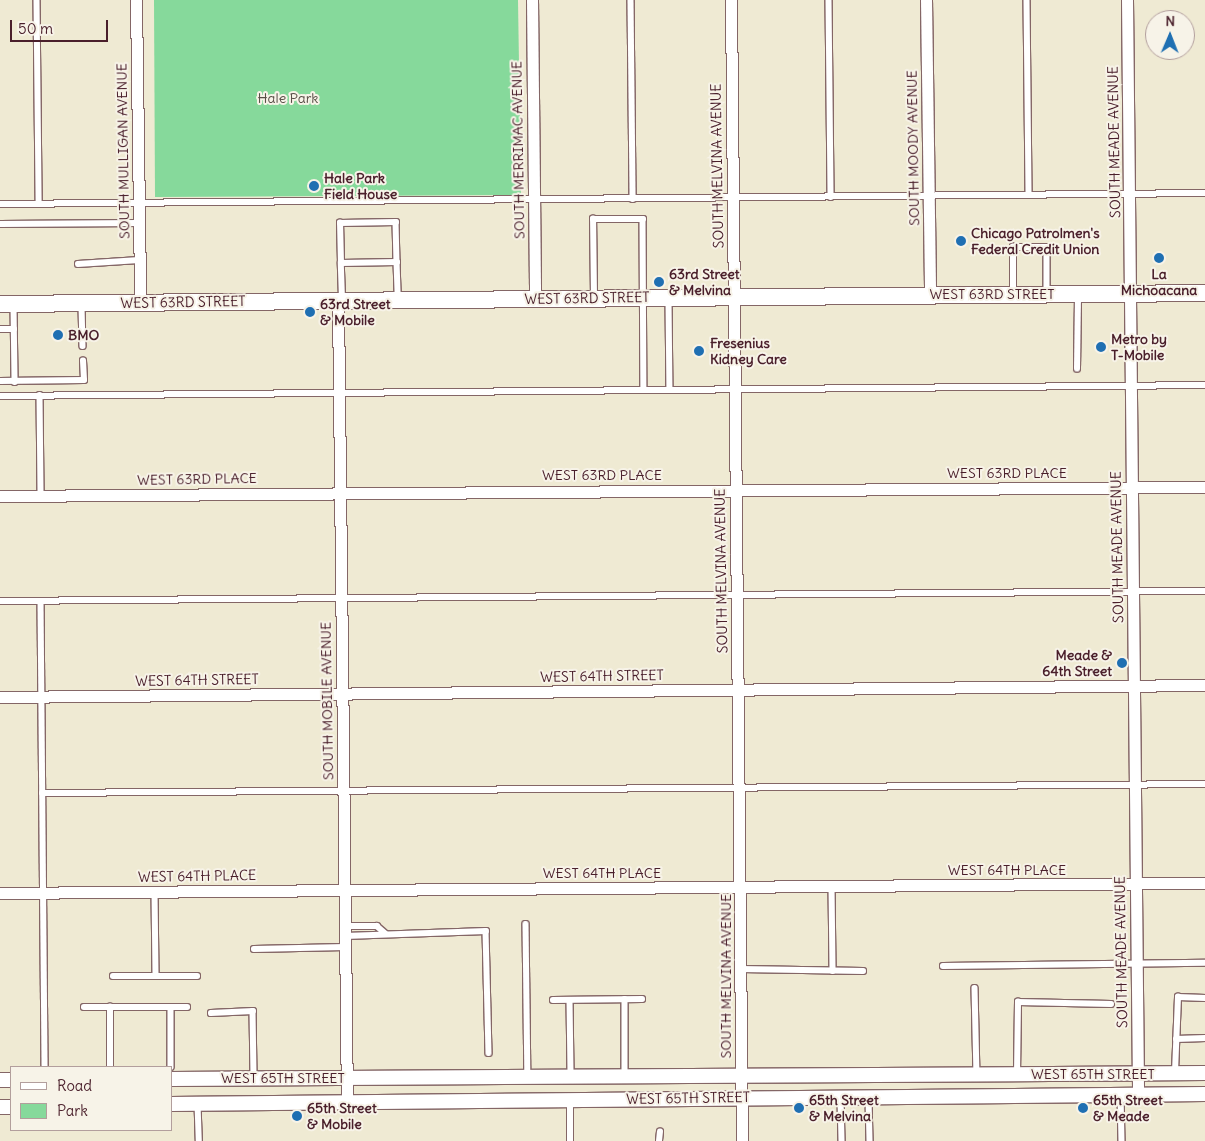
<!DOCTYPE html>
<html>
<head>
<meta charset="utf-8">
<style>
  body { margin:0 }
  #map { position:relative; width:1205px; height:1141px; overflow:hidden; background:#efead3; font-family:Delius,sans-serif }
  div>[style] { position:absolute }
  .green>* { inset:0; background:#86d99b }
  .roads { filter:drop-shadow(1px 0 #846666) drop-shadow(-1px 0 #846666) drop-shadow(0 1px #846666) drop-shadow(0 -1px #846666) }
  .service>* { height:5.5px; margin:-2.75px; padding:0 2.75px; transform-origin:2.75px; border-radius:2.75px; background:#fff }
  .minor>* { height:11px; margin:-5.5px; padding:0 5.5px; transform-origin:5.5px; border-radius:5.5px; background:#fff }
  .tertiary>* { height:14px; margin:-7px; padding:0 7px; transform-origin:7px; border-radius:7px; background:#fff }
  .secondary>* { height:16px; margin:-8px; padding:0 8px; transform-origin:8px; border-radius:8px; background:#fff }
  .dots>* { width:14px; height:14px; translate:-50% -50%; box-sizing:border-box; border:2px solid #f7f3e8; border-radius:50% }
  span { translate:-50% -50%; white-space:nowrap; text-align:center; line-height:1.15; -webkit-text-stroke:4px #f7f3e8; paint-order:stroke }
  .park-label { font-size:14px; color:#594e47 }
  .street-label { font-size:14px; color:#4a1f2b }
  .poi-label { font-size:14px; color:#4a1f2b; font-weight:700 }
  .left { translate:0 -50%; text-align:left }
  .right { translate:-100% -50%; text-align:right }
  .legend { position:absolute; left:10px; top:1066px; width:162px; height:65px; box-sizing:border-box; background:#f7f3e8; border:1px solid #b29e9c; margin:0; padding:6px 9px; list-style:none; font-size:15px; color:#4a1f2b }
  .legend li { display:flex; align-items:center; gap:10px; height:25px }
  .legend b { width:25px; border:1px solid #b29e9c }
  .north { position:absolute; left:1145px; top:10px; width:50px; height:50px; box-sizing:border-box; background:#f7f3e8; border:1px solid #b29e9c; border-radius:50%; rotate:1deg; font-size:14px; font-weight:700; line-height:20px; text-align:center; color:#4a1f2b }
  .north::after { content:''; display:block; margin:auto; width:18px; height:22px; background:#1f6fb2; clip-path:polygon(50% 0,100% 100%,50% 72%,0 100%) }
  .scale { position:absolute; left:10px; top:20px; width:98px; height:22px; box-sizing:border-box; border:2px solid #4a1f2b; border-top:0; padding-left:6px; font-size:15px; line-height:18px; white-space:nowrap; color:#4a1f2b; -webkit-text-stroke:4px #f7f3e8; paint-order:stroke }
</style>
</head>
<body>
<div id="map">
  <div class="green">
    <i style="clip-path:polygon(154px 0,518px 0,521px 195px,155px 197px)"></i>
  </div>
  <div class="roads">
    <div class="service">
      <i style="left:37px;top:0;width:204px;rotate:89.4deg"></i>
      <i style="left:631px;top:0;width:199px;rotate:89.4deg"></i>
      <i style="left:829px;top:0;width:197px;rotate:89.4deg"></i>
      <i style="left:1027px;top:0;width:195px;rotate:89.4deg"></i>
      <i style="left:0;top:204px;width:1205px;rotate:-0.52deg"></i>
      <i style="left:0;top:224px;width:138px;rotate:-0.4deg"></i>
      <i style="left:341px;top:263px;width:40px;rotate:-91.4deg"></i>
      <i style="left:340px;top:223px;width:56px;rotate:-1deg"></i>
      <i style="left:396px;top:222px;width:40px;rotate:88.6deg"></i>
      <i style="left:78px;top:264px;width:61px;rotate:-3.8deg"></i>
      <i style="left:1013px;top:294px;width:47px;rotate:-90deg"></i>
      <i style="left:1013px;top:247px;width:34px"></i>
      <i style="left:1047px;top:247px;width:45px;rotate:90deg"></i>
      <i style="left:594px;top:296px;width:77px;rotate:-90.7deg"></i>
      <i style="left:593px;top:219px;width:50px"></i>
      <i style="left:643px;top:219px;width:171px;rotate:89.7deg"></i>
      <i style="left:342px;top:299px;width:36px;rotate:-92deg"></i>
      <i style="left:341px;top:263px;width:56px;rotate:-1deg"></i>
      <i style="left:397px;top:262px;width:36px;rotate:88deg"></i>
      <i style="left:669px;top:300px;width:89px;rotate:89.4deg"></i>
      <i style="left:14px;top:306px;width:76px;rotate:89.2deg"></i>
      <i style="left:82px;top:306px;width:40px;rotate:88.6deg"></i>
      <i style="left:0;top:329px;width:14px"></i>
      <i style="left:1077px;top:369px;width:73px;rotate:-89.2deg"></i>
      <i style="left:0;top:381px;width:84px;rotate:-0.7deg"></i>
      <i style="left:84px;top:380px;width:19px;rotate:-93deg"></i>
      <i style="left:40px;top:395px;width:100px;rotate:89.4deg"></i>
      <i style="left:0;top:396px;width:1205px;rotate:-0.52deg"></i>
      <i style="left:0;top:601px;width:1205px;rotate:-0.48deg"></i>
      <i style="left:41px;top:601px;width:466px;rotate:89.5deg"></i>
      <i style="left:42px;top:793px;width:1163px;rotate:-0.44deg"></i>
      <i style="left:832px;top:886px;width:85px;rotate:89.3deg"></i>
      <i style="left:155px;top:892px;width:84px;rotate:89.3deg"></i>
      <i style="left:526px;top:924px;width:153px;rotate:89.3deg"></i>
      <i style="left:345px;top:926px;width:32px"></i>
      <i style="left:377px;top:926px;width:11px;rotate:41deg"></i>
      <i style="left:345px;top:936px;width:141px;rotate:-2deg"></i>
      <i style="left:486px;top:931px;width:122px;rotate:88.6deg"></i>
      <i style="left:254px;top:949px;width:91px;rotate:-1.3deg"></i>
      <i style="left:943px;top:966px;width:262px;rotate:-0.7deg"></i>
      <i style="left:741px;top:969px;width:122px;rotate:0.9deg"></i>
      <i style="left:113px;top:976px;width:84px"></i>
      <i style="left:975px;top:988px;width:86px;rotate:88.7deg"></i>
      <i style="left:625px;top:999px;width:77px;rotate:90deg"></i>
      <i style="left:553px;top:1000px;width:89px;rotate:-0.6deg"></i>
      <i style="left:570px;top:1000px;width:76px;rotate:89.2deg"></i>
      <i style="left:84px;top:1007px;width:26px"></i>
      <i style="left:171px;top:1007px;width:16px"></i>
      <i style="left:211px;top:1013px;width:42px;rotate:-2.7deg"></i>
      <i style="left:253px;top:1011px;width:67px;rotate:89.1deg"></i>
      <i style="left:1176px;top:1039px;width:29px;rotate:-2deg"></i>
      <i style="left:110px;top:1067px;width:60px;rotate:-90deg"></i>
      <i style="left:110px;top:1007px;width:61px"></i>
      <i style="left:171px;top:1007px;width:60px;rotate:90deg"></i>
      <i style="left:1175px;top:1072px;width:75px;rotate:-87.7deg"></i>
      <i style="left:1178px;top:997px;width:27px;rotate:2deg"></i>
      <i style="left:1017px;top:1074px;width:72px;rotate:-89.2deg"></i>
      <i style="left:1018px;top:1002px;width:93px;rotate:1.2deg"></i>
      <i style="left:1121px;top:1094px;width:47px;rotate:88.8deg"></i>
      <i style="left:841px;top:1099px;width:42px;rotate:88.6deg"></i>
      <i style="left:869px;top:1099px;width:42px;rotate:88.6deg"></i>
      <i style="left:198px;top:1104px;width:37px;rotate:88deg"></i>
      <i style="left:570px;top:1141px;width:39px;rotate:-90deg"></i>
      <i style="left:659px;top:1141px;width:9px;rotate:-84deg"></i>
    </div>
    <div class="minor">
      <i style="left:136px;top:0;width:302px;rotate:89.2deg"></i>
      <i style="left:532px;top:0;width:299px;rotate:89.4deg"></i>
      <i style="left:731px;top:0;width:1141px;rotate:89.45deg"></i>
      <i style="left:926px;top:0;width:295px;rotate:89.2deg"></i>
      <i style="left:1127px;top:0;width:1094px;rotate:89.42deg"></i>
      <i style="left:338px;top:301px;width:801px;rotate:89.36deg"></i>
      <i style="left:0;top:496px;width:1205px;rotate:-0.43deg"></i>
      <i style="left:0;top:697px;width:1205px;rotate:-0.57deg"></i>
      <i style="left:0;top:893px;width:1205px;rotate:-0.48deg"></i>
    </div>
    <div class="tertiary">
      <i style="left:171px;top:1079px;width:1034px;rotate:-0.33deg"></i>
      <i style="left:0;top:1080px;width:11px"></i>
      <i style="left:171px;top:1104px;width:1034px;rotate:-0.55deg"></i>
      <i style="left:0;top:1107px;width:11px"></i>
    </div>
    <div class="secondary">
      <i style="left:0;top:304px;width:1205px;rotate:-0.52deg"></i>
    </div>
  </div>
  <div class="dots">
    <i style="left:314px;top:186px;background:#1f6fb2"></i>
    <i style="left:961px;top:241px;background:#1f6fb2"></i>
    <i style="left:1159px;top:258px;background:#1f6fb2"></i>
    <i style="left:659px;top:282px;background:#1f6fb2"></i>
    <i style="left:310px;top:312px;background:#1f6fb2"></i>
    <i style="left:58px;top:335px;background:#1f6fb2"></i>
    <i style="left:1101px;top:347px;background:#1f6fb2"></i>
    <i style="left:699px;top:351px;background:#1f6fb2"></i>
    <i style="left:1122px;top:663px;background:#1f6fb2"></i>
    <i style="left:799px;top:1108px;background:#1f6fb2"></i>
    <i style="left:1083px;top:1108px;background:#1f6fb2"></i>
    <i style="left:297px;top:1116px;background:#1f6fb2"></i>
  </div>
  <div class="park-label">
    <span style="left:288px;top:98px">Hale Park</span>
  </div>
  <div class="street-label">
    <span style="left:1114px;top:142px;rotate:-91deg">SOUTH MEADE AVENUE</span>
    <span style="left:913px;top:148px;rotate:-91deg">SOUTH MOODY AVENUE</span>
    <span style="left:518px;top:150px;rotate:-91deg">SOUTH MERRIMAC AVENUE</span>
    <span style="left:123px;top:151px;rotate:-91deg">SOUTH MULLIGAN AVENUE</span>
    <span style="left:717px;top:166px;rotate:-91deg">SOUTH MELVINA AVENUE</span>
    <span style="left:992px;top:294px">WEST 63RD STREET</span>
    <span style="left:587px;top:298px;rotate:-1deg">WEST 63RD STREET</span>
    <span style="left:183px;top:302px;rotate:-1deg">WEST 63RD STREET</span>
    <span style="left:1007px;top:473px">WEST 63RD PLACE</span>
    <span style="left:602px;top:475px">WEST 63RD PLACE</span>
    <span style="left:197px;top:479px;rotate:-1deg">WEST 63RD PLACE</span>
    <span style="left:1117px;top:547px;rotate:-91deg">SOUTH MEADE AVENUE</span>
    <span style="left:721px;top:571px;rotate:-91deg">SOUTH MELVINA AVENUE</span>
    <span style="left:602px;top:676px;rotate:-1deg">WEST 64TH STREET</span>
    <span style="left:197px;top:680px;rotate:-1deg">WEST 64TH STREET</span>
    <span style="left:327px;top:701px;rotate:-91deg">SOUTH MOBILE AVENUE</span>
    <span style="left:1007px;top:870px">WEST 64TH PLACE</span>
    <span style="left:602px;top:873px">WEST 64TH PLACE</span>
    <span style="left:197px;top:876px;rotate:-1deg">WEST 64TH PLACE</span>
    <span style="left:1121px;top:952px;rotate:-91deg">SOUTH MEADE AVENUE</span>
    <span style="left:726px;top:976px;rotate:-90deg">SOUTH MELVINA AVENUE</span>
    <span style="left:1093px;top:1074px">WEST 65TH STREET</span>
    <span style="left:283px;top:1078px">WEST 65TH STREET</span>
    <span style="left:688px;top:1098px;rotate:-1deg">WEST 65TH STREET</span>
  </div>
  <div class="poi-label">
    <span class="left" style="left:324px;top:186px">Hale Park<br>Field House</span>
    <span class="left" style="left:971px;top:241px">Chicago Patrolmen's<br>Federal Credit Union</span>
    <span class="left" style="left:669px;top:282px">63rd Street<br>&amp; Melvina</span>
    <span style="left:1159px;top:282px">La<br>Michoacana</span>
    <span class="left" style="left:320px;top:312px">63rd Street<br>&amp; Mobile</span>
    <span class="left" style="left:68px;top:335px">BMO</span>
    <span class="left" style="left:1111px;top:347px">Metro by<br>T-Mobile</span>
    <span class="left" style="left:710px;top:351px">Fresenius<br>Kidney Care</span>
    <span class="right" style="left:1112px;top:663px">Meade &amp;<br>64th Street</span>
    <span class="left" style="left:809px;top:1108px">65th Street<br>&amp; Melvina</span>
    <span class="left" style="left:1093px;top:1108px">65th Street<br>&amp; Meade</span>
    <span class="left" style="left:307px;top:1116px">65th Street<br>&amp; Mobile</span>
  </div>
  <ul class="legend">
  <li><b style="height:6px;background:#fff"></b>Road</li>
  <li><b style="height:14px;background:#86d99b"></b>Park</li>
  </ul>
  <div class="north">N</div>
  <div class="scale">50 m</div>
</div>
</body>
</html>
